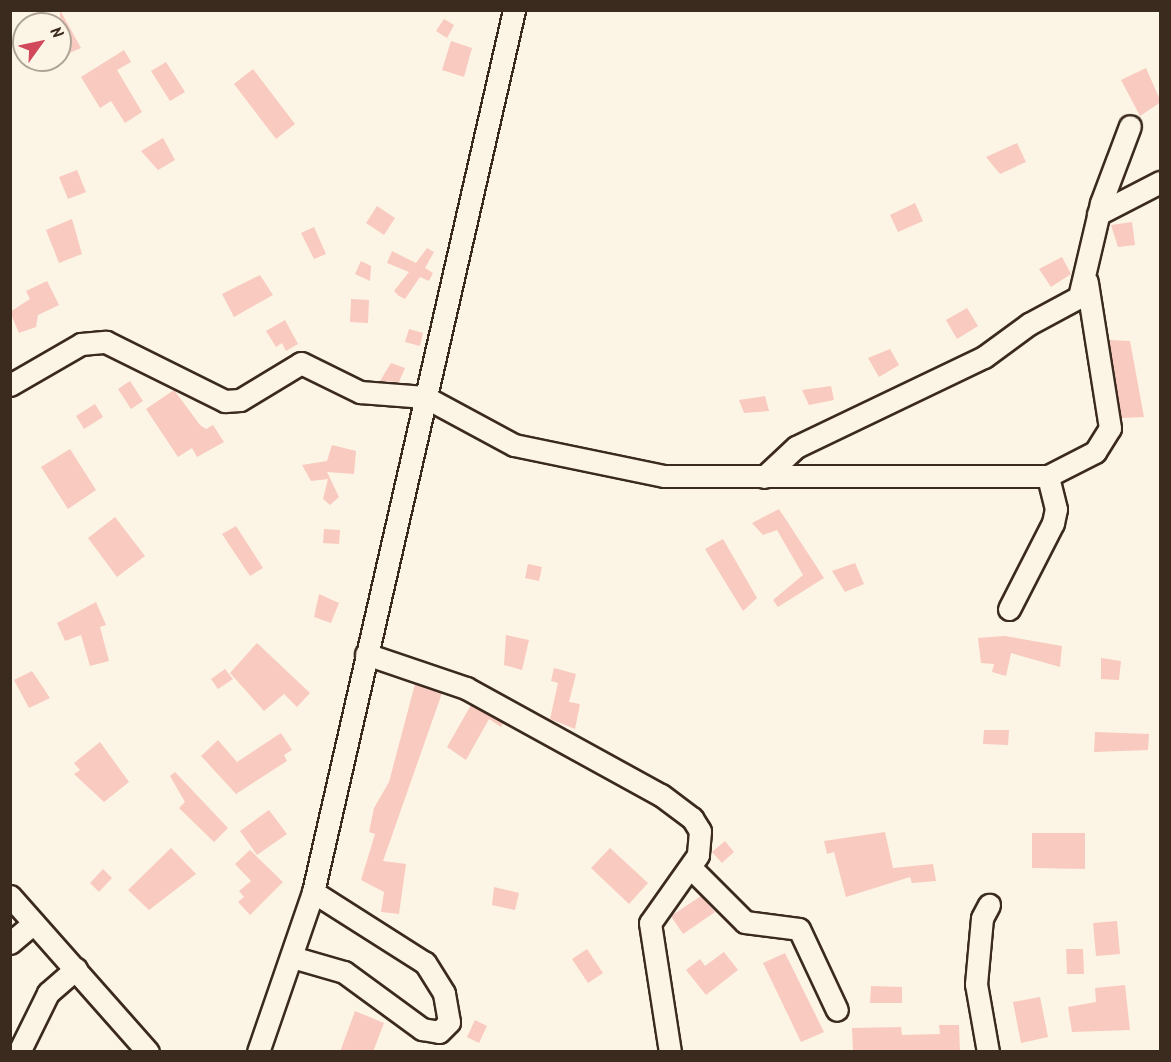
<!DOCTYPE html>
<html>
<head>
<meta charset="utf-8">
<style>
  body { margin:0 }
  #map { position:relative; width:1171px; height:1062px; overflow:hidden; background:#fcf5e5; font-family:Kalam,sans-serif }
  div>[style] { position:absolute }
  .building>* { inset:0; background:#f9cabf }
  .roads { filter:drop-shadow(2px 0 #3b2a1e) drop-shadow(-2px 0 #3b2a1e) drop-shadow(0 2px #3b2a1e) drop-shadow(0 -2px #3b2a1e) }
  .minor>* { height:21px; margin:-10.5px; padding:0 10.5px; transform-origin:10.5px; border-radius:10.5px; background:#fcf5e5 }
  span { translate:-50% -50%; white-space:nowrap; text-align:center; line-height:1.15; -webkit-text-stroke:4.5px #fcf5e5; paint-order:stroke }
  .frame { position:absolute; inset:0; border:12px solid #3b2a1e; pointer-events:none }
  .north { position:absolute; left:12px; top:12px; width:60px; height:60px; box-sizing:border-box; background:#fcf5e5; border:2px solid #afa495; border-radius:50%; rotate:57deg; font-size:16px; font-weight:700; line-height:24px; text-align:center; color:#3b2a1e }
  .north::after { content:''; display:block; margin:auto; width:21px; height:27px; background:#d1495b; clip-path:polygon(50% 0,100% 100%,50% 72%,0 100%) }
</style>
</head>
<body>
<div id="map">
  <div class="building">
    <i style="clip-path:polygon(60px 10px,81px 48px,60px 57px)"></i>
    <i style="clip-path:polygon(444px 19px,454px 25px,447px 38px,436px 31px)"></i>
    <i style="clip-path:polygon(451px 41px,472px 48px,464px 77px,442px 70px)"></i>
    <i style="clip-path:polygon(124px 50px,131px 62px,117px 70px,142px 112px,125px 123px,111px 101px,100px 108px,81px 77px)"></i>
    <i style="clip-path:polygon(166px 62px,185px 92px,170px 101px,151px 71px)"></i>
    <i style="clip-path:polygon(1146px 68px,1161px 102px,1140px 116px,1121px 80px)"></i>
    <i style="clip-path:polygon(253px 69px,295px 124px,276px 139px,234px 84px)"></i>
    <i style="clip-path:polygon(163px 138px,175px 160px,158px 170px,141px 151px)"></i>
    <i style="clip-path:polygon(1017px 143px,1026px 162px,1000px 174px,986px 157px)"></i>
    <i style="clip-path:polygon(77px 170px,86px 192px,68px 199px,59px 177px)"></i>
    <i style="clip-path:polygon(915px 203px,923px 221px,898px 232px,890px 215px)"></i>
    <i style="clip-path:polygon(377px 206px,395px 218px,384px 235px,366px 223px)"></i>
    <i style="clip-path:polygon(72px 219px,82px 254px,59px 263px,46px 230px)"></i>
    <i style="clip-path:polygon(1132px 222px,1135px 245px,1118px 247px,1111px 225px)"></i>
    <i style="clip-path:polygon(314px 227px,326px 254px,314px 259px,301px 233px)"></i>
    <i style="clip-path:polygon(427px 248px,434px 252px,425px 268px,433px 273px,429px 281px,420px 277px,405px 299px,399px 296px,394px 291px,409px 272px,387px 263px,392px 251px,416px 263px)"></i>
    <i style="clip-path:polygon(1062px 257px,1071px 274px,1051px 287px,1039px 269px)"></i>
    <i style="clip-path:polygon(361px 261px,371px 266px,370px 281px,355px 274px)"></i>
    <i style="clip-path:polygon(260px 275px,273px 295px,234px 317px,222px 294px)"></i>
    <i style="clip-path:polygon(47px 281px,59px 305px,38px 315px,36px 327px,19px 333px,10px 312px,30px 299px,26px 291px)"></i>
    <i style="clip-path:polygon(351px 299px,369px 300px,368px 323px,350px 322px)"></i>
    <i style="clip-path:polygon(967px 308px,978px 326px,957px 339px,946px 320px)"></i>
    <i style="clip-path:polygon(285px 320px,298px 344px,286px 351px,282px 343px,276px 347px,266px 331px)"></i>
    <i style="clip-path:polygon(409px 329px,423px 333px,420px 346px,405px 342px)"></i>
    <i style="clip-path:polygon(1109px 340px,1130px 341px,1144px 417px,1121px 418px)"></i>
    <i style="clip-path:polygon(890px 349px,899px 365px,879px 377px,868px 358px)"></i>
    <i style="clip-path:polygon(391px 363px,405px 368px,399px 382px,380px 381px)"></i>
    <i style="clip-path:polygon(130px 381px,143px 401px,131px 409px,118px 389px)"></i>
    <i style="clip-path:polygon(831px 386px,834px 400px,809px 405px,802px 390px)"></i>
    <i style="clip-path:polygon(174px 390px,200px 425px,206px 429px,213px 425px,224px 442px,197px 457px,192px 448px,178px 457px,146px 409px)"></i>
    <i style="clip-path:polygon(765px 396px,769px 411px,744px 413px,739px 400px)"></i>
    <i style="clip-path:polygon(95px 404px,103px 417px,84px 429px,76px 416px)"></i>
    <i style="clip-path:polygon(332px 445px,356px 451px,354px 474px,327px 472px,339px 497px,330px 505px,323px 499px,328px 479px,311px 481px,302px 465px,327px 461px)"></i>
    <i style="clip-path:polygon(70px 449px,96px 490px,68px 509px,41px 467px)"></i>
    <i style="clip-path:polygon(779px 509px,824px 578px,778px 607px,773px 600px,803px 575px,777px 530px,763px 535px,752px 523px)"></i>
    <i style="clip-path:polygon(115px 517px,145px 556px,117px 577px,88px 538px)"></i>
    <i style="clip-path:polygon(236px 526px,263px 568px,250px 576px,222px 534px)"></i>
    <i style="clip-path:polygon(324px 529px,340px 530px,339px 544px,323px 543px)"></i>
    <i style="clip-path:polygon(723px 539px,757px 598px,743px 611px,705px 549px)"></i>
    <i style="clip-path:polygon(855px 563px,864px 584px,845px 592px,832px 571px)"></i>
    <i style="clip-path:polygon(528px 564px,542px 567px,539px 581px,525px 578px)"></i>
    <i style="clip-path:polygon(319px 594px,339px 603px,331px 623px,314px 617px)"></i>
    <i style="clip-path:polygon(96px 602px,106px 625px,100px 627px,109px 661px,90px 666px,81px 635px,65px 641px,57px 623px)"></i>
    <i style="clip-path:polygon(506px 635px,529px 640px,522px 670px,504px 665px)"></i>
    <i style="clip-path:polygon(1005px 636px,1062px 646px,1060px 667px,1011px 653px,1006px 676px,992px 672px,994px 664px,981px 663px,978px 638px)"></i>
    <i style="clip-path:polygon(257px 643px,310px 693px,297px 707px,284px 694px,264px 711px,230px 673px)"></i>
    <i style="clip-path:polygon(1101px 658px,1121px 661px,1119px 680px,1101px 679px)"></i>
    <i style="clip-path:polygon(554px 668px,576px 674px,569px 702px,580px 704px,575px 729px,550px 719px,558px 683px,551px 681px)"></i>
    <i style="clip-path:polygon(225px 669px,233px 679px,218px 689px,211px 679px)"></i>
    <i style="clip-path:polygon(32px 671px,50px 698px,29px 708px,14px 680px)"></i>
    <i style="clip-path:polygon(415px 684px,442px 693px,383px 861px,406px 864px,399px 914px,381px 912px,384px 892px,361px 880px,375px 834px,369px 832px,374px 808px,389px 782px)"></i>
    <i style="clip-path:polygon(471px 705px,503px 723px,501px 727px,489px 719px,466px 760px,447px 747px)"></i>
    <i style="clip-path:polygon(984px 730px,1009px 730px,1008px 745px,983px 744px)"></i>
    <i style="clip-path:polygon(1095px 732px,1149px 734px,1148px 750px,1094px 752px)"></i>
    <i style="clip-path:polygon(281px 733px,292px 750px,284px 755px,287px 761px,236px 794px,201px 756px,218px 740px,237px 762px)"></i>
    <i style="clip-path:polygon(100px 742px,129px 782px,104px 802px,74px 774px,80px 770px,74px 763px)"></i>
    <i style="clip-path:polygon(175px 772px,228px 828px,214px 842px,179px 808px,185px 802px,170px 776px)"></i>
    <i style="clip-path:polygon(269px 810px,287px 834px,257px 855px,240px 831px)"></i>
    <i style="clip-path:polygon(885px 832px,893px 868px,933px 864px,936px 881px,912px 883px,910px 877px,846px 897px,834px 852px,827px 854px,824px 841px)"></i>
    <i style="clip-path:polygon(1032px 833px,1085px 833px,1085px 869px,1032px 868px)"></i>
    <i style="clip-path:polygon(725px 841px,734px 852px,722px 863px,712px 852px)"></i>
    <i style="clip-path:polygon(171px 848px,196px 874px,149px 910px,128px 890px)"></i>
    <i style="clip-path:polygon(610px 848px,648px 883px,629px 904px,591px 868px)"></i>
    <i style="clip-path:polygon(250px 850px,283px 882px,250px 915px,238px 902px,244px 897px,239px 891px,251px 881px,235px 864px)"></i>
    <i style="clip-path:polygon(103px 869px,112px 878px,99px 892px,90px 883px)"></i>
    <i style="clip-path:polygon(494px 887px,519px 893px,515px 910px,492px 905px)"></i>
    <i style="clip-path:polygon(701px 896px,715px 912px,683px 934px,671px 916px)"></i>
    <i style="clip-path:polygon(1117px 921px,1120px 954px,1096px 956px,1093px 923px)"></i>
    <i style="clip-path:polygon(587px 949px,603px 973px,588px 983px,572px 959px)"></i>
    <i style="clip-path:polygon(1066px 949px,1083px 949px,1084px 974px,1067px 974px)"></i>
    <i style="clip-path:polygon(724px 952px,738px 970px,706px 995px,686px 970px,700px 959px,705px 966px)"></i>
    <i style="clip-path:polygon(785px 953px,824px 1032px,801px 1042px,763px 963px)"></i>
    <i style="clip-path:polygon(1125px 985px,1130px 1030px,1072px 1032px,1068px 1007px,1096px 1002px,1095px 988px)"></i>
    <i style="clip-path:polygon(871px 986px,902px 987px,902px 1003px,870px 1003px)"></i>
    <i style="clip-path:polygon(1040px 997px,1048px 1037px,1021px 1043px,1013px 1002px)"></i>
    <i style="clip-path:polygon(355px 1011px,384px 1023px,373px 1052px,340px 1052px)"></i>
    <i style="clip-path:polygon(475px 1020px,487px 1026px,479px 1043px,467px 1037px)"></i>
    <i style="clip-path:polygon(939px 1025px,959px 1025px,960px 1052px,853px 1052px,852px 1028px,901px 1027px,902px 1035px,940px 1034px)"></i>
  </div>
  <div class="roads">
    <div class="minor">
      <i style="left:1098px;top:214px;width:70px;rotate:-27.3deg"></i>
      <i style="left:10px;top:385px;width:82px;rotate:-30deg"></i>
      <i style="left:81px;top:344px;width:25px;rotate:-5deg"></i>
      <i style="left:106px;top:342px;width:133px;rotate:26.4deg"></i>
      <i style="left:225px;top:401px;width:15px;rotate:-4deg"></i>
      <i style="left:240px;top:400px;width:71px;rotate:-31.2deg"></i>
      <i style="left:301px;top:363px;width:66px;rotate:26.2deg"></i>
      <i style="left:360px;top:392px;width:65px;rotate:4.4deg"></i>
      <i style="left:425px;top:397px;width:101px;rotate:28.3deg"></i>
      <i style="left:514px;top:445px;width:153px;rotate:11.7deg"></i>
      <i style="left:664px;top:476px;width:384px"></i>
      <i style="left:1048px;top:476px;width:53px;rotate:-27.1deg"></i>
      <i style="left:1095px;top:452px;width:28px;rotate:-58deg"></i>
      <i style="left:1110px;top:428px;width:148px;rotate:-99deg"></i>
      <i style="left:764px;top:477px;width:44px;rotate:-43.2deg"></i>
      <i style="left:796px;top:447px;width:208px;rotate:-25.6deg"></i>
      <i style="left:984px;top:357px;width:56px;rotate:-36.3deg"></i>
      <i style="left:1029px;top:324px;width:57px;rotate:-28.4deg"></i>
      <i style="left:1079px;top:297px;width:97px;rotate:-76.8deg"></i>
      <i style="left:1101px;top:203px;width:82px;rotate:-69.4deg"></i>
      <i style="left:1009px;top:609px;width:97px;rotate:-62.9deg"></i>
      <i style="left:1053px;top:523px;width:14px;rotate:-78deg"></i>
      <i style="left:1056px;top:509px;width:34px;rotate:-104deg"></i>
      <i style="left:366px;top:654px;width:106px;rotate:18.8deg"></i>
      <i style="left:466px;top:688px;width:222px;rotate:28.8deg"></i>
      <i style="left:661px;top:795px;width:39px;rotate:37deg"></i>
      <i style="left:692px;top:818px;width:15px;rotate:58deg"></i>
      <i style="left:700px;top:831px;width:24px;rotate:95deg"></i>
      <i style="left:698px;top:855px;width:83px;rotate:125.2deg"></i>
      <i style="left:650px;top:923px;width:131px;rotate:81.2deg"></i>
      <i style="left:691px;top:868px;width:76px;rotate:45deg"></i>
      <i style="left:745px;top:922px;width:54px;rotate:7.4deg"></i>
      <i style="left:799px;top:929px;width:89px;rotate:64.9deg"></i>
      <i style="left:10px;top:896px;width:208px;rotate:48.5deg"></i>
      <i style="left:10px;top:943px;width:31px;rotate:-40deg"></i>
      <i style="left:292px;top:957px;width:54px;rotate:16.1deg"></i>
      <i style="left:344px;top:972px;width:97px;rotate:36.2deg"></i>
      <i style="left:422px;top:1029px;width:17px;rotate:10deg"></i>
      <i style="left:439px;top:1032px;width:14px;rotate:-45deg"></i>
      <i style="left:449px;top:1022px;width:29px;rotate:-100deg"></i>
      <i style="left:444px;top:993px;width:36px;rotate:-122deg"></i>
      <i style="left:425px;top:963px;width:133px;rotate:-147.6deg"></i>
      <i style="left:19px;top:1052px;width:66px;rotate:-63.8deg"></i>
      <i style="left:48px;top:993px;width:37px;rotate:-41deg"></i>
      <i style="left:258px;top:1052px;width:169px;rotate:-71deg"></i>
      <i style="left:313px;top:892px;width:905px;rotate:-77.16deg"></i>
      <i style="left:988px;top:1052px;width:69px;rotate:-100deg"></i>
      <i style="left:976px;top:984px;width:66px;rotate:-84.8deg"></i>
      <i style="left:982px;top:918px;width:15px;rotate:-62deg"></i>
    </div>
  </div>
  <div class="frame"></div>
  <div class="north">N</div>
</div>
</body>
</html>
